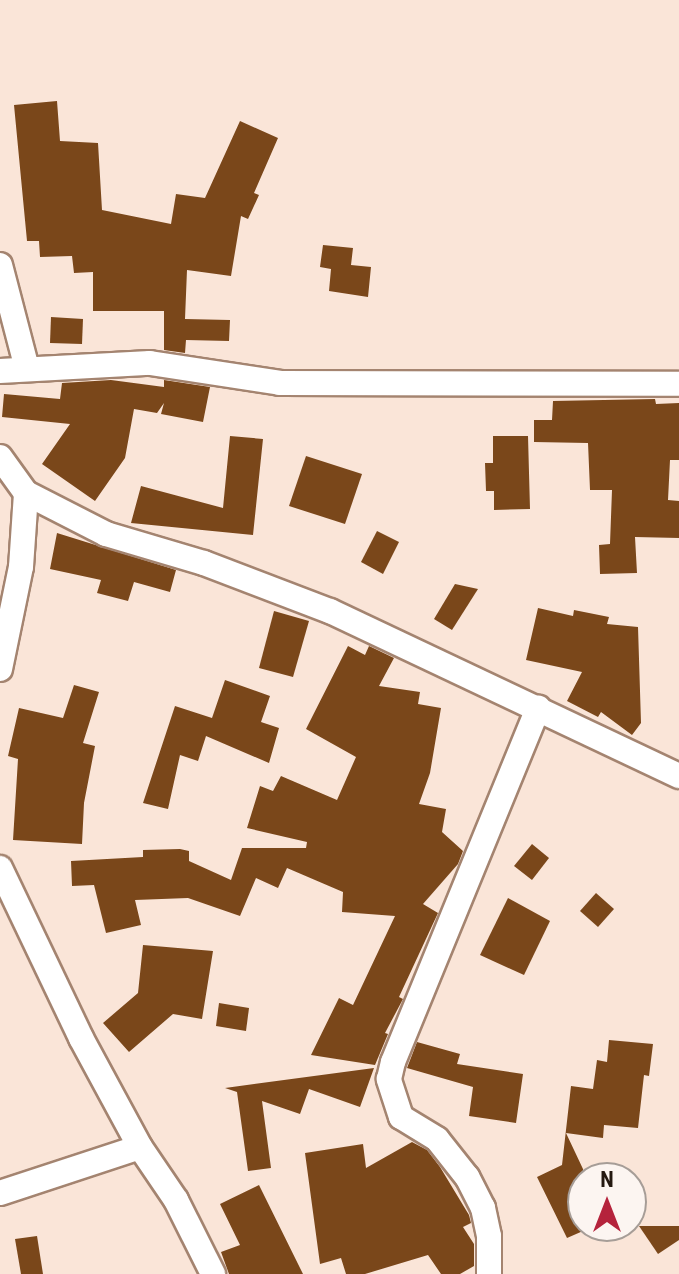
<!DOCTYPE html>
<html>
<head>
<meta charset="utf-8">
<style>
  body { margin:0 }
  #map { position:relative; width:679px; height:1274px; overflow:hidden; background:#fae5d8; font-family:"Roboto Condensed",sans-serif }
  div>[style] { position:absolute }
  .building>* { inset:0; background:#7a471a }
  .roads { filter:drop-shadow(2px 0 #a48470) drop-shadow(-2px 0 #a48470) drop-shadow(0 2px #a48470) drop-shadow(0 -2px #a48470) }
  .street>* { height:24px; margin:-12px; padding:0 12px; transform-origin:12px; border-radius:12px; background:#fff }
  span { translate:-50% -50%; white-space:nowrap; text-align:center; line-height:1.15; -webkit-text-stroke:8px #fcf5f1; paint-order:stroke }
  .north { position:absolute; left:567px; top:1162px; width:80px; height:80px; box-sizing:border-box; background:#fcf5f1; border:2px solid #a69d97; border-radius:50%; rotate:0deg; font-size:22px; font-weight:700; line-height:32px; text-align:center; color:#251911 }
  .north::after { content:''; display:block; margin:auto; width:28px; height:36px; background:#b5233c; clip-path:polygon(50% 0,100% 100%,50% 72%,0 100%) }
</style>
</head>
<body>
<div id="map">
  <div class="building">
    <i style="clip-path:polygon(57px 101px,60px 141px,98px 143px,102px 210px,171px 224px,176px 194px,205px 198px,240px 121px,278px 138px,254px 193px,259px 195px,248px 219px,241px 216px,231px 276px,187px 270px,185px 319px,230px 320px,229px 341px,186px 340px,185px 353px,164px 350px,164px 311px,93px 311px,93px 272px,74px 273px,72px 256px,40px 257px,39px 241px,27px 241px,14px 105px)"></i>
    <i style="clip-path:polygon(323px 245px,353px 248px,351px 265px,371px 267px,368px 297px,329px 291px,331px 269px,320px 267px)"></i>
    <i style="clip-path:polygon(51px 317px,83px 319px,82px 344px,50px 343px)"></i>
    <i style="clip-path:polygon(111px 380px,164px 387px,164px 380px,210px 387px,203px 422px,161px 414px,164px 403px,157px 413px,134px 409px,125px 458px,95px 501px,42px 464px,70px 424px,2px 417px,4px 394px,60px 399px,62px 383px)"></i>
    <i style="clip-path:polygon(655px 399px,656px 404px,679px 403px,679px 460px,670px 460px,668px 500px,679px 501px,679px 538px,635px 537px,637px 573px,600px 574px,599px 545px,610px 544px,612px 490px,590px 490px,588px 443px,534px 442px,534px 420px,552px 420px,553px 401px)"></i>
    <i style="clip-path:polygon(230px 436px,263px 439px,253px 535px,131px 523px,141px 486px,223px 508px)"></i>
    <i style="clip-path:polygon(493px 436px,528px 436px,530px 509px,494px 510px,494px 491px,486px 491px,485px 463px,493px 463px)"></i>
    <i style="clip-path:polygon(306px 456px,362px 474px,345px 524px,289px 506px)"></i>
    <i style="clip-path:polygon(377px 531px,399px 542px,383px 574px,361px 562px)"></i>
    <i style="clip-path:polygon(57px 533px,176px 570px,170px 592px,134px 582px,128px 601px,97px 593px,101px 580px,50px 569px)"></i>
    <i style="clip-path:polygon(455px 584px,478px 589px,452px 630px,434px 619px)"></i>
    <i style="clip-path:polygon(538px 608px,573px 616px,574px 610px,609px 617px,607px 624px,638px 627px,641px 723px,632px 735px,601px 712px,598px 717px,567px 701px,582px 672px,526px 660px)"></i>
    <i style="clip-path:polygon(274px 611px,309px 621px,293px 677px,259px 668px)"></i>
    <i style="clip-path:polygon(348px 646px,365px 655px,369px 646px,394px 658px,379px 686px,420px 692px,418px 704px,441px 708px,430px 773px,419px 804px,446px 809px,442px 832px,463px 851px,458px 864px,423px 904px,438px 913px,399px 997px,403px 999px,385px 1033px,388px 1034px,375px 1065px,311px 1055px,339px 998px,353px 1005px,395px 916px,342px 912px,343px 892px,287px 868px,278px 888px,256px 878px,240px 916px,188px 898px,135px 900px,141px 925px,106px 933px,94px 885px,72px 886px,71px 861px,143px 857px,143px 850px,180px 849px,189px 851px,189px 861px,231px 880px,242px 848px,306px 848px,307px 842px,247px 828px,260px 786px,273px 791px,281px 776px,337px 800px,356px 757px,306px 729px)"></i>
    <i style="clip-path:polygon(225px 680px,270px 696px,261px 722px,279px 728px,269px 763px,206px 736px,198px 761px,180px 755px,168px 809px,143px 803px,175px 706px,212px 718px)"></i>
    <i style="clip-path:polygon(74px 685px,99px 692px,83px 743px,95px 746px,84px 803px,82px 844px,13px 840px,18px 759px,8px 756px,19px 708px,63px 718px)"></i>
    <i style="clip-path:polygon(532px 844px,549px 858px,532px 880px,514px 866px)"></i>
    <i style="clip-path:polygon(596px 893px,614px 909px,598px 927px,580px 911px)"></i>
    <i style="clip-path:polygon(508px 898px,550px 921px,524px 975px,480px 955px)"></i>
    <i style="clip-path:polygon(143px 945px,213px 951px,202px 1019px,173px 1014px,129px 1052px,103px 1023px,138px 993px)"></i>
    <i style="clip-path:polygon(219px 1003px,249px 1008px,246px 1031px,216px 1026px)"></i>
    <i style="clip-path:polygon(609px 1040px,653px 1044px,649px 1076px,644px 1075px,638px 1128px,604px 1125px,603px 1138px,566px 1133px,583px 1169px,583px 1231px,567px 1238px,537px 1177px,562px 1165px,571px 1086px,593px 1089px,597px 1060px,607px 1062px)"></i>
    <i style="clip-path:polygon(417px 1042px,460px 1054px,457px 1064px,523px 1074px,516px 1123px,469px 1116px,473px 1087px,407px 1068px)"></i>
    <i style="clip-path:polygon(374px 1068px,360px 1107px,309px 1089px,300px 1114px,262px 1101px,271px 1168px,248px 1171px,237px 1092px,225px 1088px)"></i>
    <i style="clip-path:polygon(412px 1142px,427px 1150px,440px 1167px,469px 1215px,471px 1223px,463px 1227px,474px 1244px,474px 1266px,460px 1274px,441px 1274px,428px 1255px,365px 1274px,346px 1274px,341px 1258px,320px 1264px,305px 1153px,363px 1144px,366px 1168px)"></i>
    <i style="clip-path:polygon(259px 1185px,303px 1274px,229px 1274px,221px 1252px,240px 1245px,220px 1204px)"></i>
    <i style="clip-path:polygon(639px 1226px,679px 1226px,679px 1240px,658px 1254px)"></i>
    <i style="clip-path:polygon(37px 1236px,43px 1274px,21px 1274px,15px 1239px)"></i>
  </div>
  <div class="roads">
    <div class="street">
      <i style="left:0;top:265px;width:107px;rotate:75.4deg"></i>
      <i style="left:0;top:371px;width:150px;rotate:-3.1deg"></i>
      <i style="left:150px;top:363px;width:132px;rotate:8.7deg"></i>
      <i style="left:280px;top:383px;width:399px;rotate:0.1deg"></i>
      <i style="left:0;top:457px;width:44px;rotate:54.2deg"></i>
      <i style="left:26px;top:493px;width:90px;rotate:27.1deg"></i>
      <i style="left:106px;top:534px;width:102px;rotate:16.5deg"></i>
      <i style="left:204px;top:563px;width:135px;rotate:20.9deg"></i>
      <i style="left:330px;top:611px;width:386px;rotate:25.3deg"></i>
      <i style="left:0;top:669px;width:104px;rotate:-78.4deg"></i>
      <i style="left:21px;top:567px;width:74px;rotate:-86.1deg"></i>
      <i style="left:0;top:868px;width:188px;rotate:64.5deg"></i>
      <i style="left:81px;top:1038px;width:124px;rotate:61.6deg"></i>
      <i style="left:140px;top:1147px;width:64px;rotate:55.8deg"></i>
      <i style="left:176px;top:1200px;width:83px;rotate:63.4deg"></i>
      <i style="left:0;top:1193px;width:147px;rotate:-18.2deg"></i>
      <i style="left:489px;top:1274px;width:38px;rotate:-90deg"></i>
      <i style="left:489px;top:1236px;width:29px;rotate:-102deg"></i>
      <i style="left:483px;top:1208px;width:35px;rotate:-117deg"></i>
      <i style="left:467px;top:1177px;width:48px;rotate:-128.3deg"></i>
      <i style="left:437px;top:1139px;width:42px;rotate:-148.6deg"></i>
      <i style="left:401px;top:1117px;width:40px;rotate:-108deg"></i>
      <i style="left:389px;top:1079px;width:17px;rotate:-77deg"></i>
      <i style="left:393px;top:1062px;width:383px;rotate:-67.7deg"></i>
    </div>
  </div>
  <div class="north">N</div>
</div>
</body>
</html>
